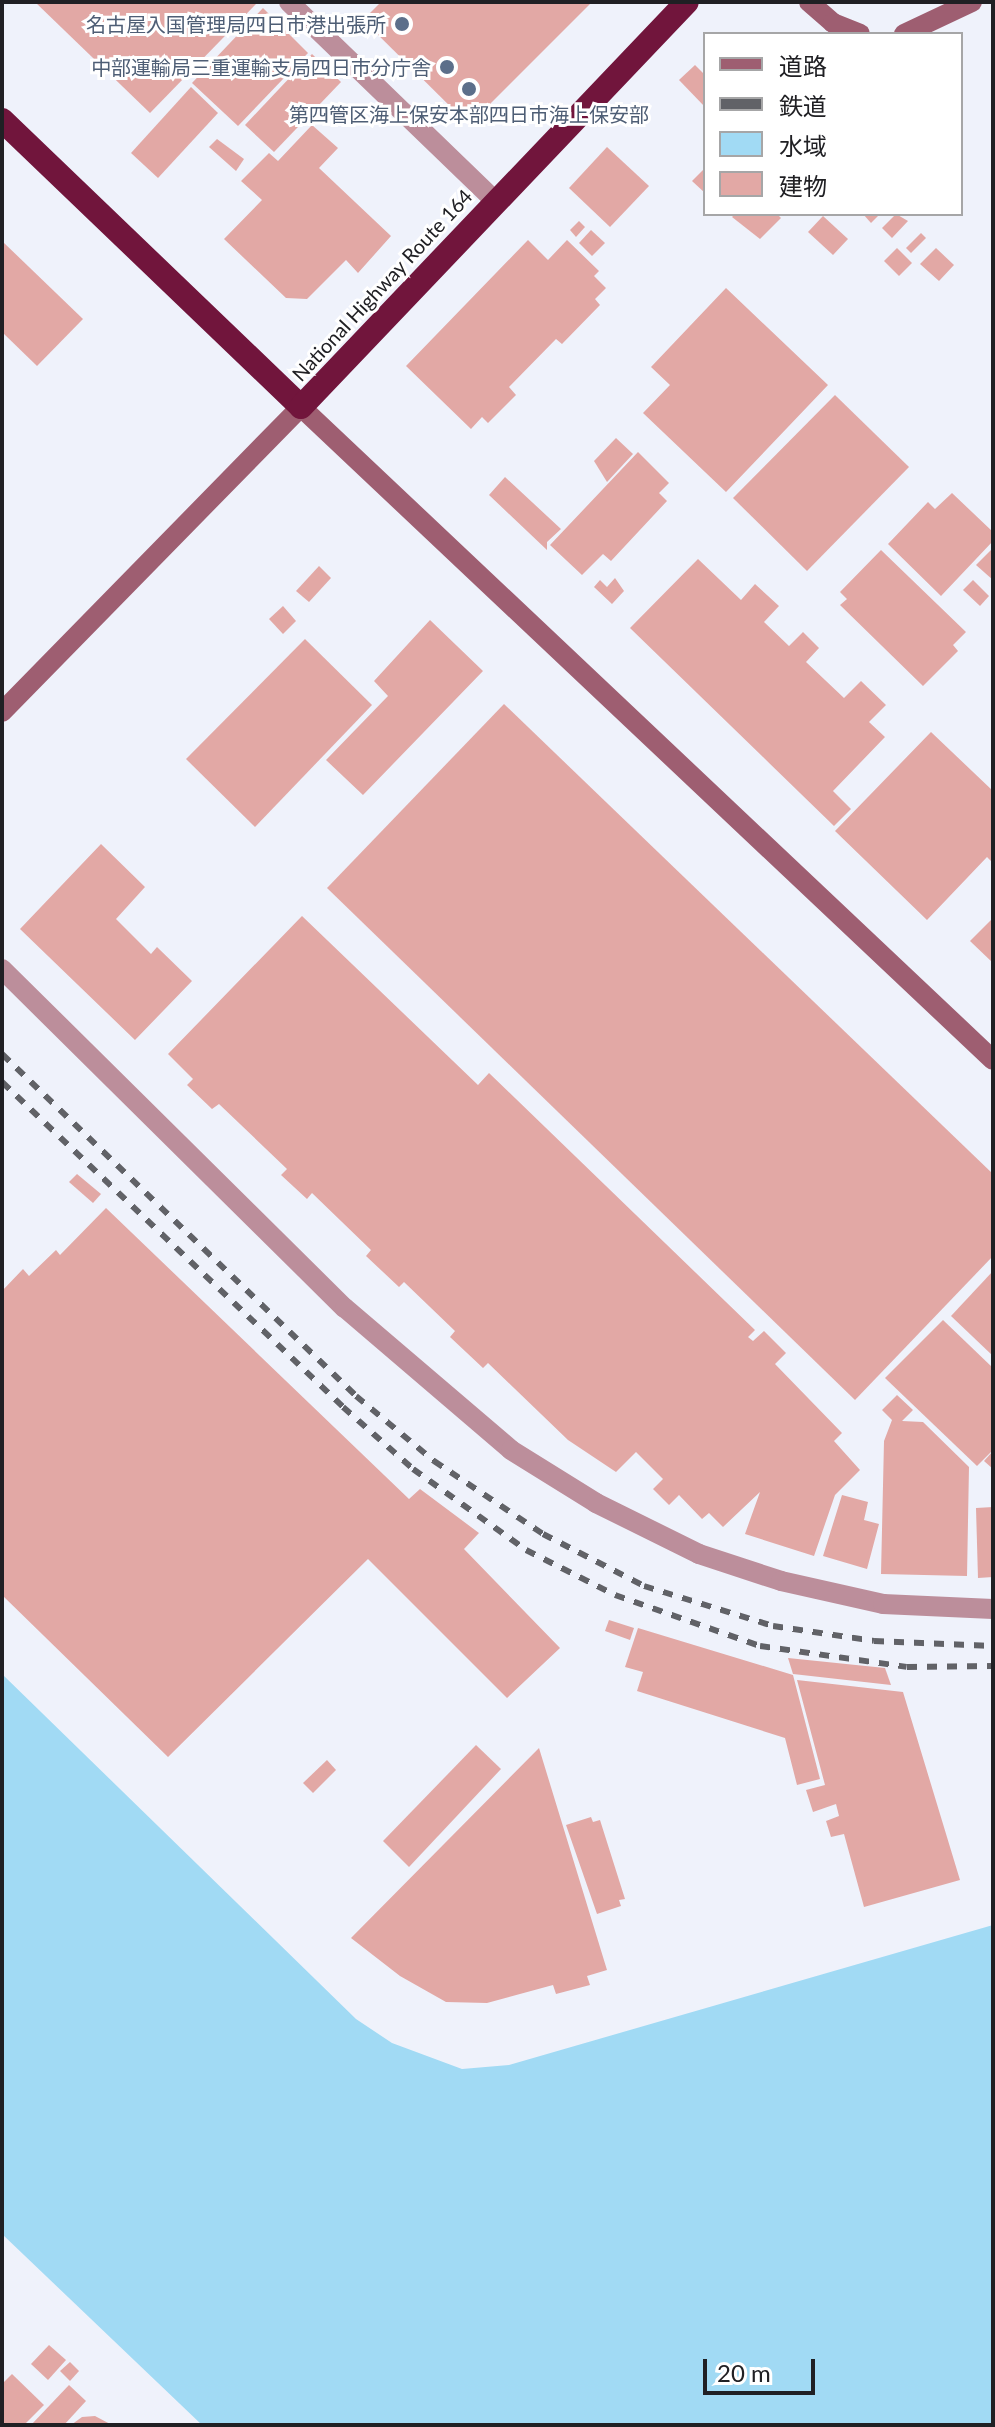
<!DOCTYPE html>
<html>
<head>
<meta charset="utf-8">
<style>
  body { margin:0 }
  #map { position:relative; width:995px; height:2427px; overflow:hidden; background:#eff2fb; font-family:Lato,"Noto Sans JP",sans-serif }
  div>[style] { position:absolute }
  .water>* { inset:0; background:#a1daf4 }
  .building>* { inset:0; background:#e2a8a5 }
  .street>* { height:20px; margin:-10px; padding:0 10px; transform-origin:10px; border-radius:10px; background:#bc8e9b }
  .secondary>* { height:20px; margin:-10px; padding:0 10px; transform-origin:10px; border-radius:10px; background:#9e5e71 }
  .highway>* { height:24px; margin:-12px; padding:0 12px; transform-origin:12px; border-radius:12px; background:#71153c }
  .rail>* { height:6px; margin-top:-3px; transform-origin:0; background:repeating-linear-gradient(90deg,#616267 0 10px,transparent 0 20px) }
  .dots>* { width:22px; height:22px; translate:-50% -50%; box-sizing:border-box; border:4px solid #fff; border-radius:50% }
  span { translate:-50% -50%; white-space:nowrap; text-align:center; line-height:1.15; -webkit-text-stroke:6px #fff; paint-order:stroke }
  .service-label { font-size:20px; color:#4e5e75 }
  .right { translate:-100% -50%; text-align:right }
  .street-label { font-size:20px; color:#202024 }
  .frame { position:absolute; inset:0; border:4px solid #202024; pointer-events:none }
  .legend { position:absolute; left:703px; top:32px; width:260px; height:184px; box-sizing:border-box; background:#fff; border:2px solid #a6a6a7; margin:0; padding:10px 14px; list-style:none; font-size:24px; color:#202024 }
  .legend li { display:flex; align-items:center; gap:16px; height:40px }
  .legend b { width:40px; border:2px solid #a6a6a7 }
  .scale { position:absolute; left:703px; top:2359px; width:112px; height:36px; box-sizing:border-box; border:4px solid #202024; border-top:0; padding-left:10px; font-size:24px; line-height:28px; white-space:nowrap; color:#202024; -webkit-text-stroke:6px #fff; paint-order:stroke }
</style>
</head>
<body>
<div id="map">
  <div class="water">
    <i style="clip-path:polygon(2px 1674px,356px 2019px,392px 2043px,462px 2069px,509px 2065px,993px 1925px,993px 2425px,202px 2425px,2px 2234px)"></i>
  </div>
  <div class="building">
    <i style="clip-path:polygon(35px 2px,254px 2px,256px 4px,150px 113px)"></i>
    <i style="clip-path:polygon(381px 2px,592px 2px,469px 125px,363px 20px)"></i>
    <i style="clip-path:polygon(263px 8px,308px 53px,238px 126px,192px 83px)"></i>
    <i style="clip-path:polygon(312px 54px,341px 82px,274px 152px,245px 125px)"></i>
    <i style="clip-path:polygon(695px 65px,705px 75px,705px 107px,679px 80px)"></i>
    <i style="clip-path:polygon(191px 87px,218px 113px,158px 178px,131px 153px)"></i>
    <i style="clip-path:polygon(312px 125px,338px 148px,319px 168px,391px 236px,358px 273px,346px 260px,307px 299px,286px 298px,224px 239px,262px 200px,241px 181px,269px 153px,278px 161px)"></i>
    <i style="clip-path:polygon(217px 139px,244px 159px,236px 171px,209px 147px)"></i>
    <i style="clip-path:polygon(607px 147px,649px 186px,610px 227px,569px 188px)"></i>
    <i style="clip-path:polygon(705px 168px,705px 193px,692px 181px)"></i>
    <i style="clip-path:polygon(735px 214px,777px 214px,781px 218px,760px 239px,732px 217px)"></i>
    <i style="clip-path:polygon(863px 214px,880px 214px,871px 223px)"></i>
    <i style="clip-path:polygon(896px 214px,908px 221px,892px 238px,882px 228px)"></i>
    <i style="clip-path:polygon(823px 216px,848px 239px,833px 255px,808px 232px)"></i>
    <i style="clip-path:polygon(579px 221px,585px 227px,576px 237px,570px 230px)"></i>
    <i style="clip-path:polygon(591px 230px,605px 243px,592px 256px,579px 243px)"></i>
    <i style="clip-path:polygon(921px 233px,926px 238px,911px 253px,906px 248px)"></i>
    <i style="clip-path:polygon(528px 240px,548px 260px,567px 240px,599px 271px,594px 276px,606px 288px,595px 299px,600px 305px,562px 344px,556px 339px,509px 387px,516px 395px,488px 423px,482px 417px,471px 429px,406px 366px)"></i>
    <i style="clip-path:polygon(2px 241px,83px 319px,37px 366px,2px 332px)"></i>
    <i style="clip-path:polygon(897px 248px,912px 263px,899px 276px,884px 261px)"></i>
    <i style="clip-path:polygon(936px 248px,954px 265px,939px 281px,920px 264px)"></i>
    <i style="clip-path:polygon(726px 288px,828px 385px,726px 492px,643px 413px,670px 385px,651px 367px)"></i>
    <i style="clip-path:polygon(835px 395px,909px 467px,807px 571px,733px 498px)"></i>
    <i style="clip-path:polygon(616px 438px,633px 454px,607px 482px,594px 461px)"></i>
    <i style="clip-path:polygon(638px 452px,669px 483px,659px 493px,667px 501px,611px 561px,603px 554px,582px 575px,550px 545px)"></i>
    <i style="clip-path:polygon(505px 477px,561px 529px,547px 542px,547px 550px,489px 495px)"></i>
    <i style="clip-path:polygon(952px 493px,993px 532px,993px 541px,941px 596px,888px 544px,928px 502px,935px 509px)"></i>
    <i style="clip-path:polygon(993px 548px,993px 580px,976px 565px)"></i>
    <i style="clip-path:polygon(881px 550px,966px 632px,953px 645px,958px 651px,923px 686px,840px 605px,847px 599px,840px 592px)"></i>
    <i style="clip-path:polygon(698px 559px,741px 600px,755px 584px,779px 606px,764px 622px,789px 646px,803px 632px,819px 648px,806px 662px,844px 698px,861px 681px,886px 705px,869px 722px,885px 737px,833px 791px,851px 809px,834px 826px,630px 628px)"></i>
    <i style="clip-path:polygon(319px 566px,331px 578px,309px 602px,296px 591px)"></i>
    <i style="clip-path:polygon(615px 578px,624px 591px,612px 604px,594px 587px,600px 580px,607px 587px)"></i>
    <i style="clip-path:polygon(973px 580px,989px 596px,980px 606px,963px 590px)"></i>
    <i style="clip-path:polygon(283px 606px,296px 621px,283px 634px,269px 619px)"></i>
    <i style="clip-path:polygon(430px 620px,483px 671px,363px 795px,326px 760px,388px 696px,374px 681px)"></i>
    <i style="clip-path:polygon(305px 639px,372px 705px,255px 827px,186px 759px)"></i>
    <i style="clip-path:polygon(504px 704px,993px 1174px,993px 1256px,855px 1400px,327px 888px)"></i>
    <i style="clip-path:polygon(931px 732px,993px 791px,993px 863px,987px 857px,927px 920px,835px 831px)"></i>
    <i style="clip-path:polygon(101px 844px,145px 887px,116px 919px,151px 954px,157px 947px,192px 981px,135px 1040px,20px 929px)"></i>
    <i style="clip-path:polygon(302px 916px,478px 1085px,489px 1073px,755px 1330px,748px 1337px,753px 1341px,764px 1331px,786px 1353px,775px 1364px,842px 1433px,834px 1441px,860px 1470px,835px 1495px,814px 1556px,745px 1534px,760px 1492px,723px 1527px,709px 1513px,702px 1519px,679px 1495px,669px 1505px,653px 1489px,663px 1479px,636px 1452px,616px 1472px,568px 1440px,488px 1363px,483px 1368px,450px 1337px,455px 1331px,404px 1282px,399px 1287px,366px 1256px,371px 1250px,312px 1193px,307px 1199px,281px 1175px,287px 1169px,219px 1104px,212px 1109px,187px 1085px,193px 1079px,168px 1054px)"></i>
    <i style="clip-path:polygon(993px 918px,993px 963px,970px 941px)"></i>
    <i style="clip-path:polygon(77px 1174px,101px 1194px,93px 1203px,69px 1182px)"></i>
    <i style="clip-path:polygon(106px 1208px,409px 1499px,420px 1489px,479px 1533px,464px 1549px,560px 1648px,507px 1698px,368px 1559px,168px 1757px,2px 1595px,2px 1291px,23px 1269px,29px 1276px,56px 1250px,60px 1255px)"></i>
    <i style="clip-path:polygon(993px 1271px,993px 1356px,951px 1316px)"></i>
    <i style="clip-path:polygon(943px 1320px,993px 1368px,993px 1450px,977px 1466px,885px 1378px)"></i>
    <i style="clip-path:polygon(897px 1395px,913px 1410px,902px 1421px,923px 1422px,969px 1467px,967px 1576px,881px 1574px,884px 1441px,892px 1420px,882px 1410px)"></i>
    <i style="clip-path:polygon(993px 1451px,993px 1469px,984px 1461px)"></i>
    <i style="clip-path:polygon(842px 1495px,868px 1502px,864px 1520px,879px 1524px,867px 1569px,823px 1556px)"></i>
    <i style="clip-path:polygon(993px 1507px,993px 1577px,978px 1578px,976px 1508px)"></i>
    <i style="clip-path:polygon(609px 1620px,634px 1628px,630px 1640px,605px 1631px)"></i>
    <i style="clip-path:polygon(638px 1628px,793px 1675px,820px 1779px,797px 1785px,785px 1738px,637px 1691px,643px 1672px,625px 1667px)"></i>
    <i style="clip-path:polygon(788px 1658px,885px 1668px,891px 1685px,793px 1674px)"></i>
    <i style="clip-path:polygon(797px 1680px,903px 1692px,960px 1880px,864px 1907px,844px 1834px,831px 1837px,826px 1821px,839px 1816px,836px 1804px,813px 1812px,806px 1790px,825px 1785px)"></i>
    <i style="clip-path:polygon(476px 1745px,501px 1769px,409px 1867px,383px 1841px)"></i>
    <i style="clip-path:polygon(539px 1748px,607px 1970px,587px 1976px,590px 1985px,556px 1994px,553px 1985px,487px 2003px,446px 2002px,400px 1976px,351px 1938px)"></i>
    <i style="clip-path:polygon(327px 1760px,336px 1770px,313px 1793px,303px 1783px)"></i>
    <i style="clip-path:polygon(591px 1817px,593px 1822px,600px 1820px,625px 1899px,619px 1900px,621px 1906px,597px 1914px,566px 1825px)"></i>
    <i style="clip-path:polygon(49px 2345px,66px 2360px,48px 2380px,31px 2364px)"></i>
    <i style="clip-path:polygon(70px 2362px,79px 2371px,70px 2381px,60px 2371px)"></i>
    <i style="clip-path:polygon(12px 2374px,44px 2405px,24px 2425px,2px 2425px,2px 2384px)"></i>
    <i style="clip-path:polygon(69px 2385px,86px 2401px,64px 2425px,31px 2425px)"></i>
    <i style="clip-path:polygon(95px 2416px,112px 2425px,71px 2425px,82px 2417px)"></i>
  </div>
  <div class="street">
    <i style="left:289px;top:2px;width:286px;rotate:44deg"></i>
    <i style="left:2px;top:969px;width:482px;rotate:44.7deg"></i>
    <i style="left:345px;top:1308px;width:218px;rotate:40.5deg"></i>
    <i style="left:511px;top:1450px;width:100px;rotate:31.9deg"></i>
    <i style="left:596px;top:1503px;width:115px;rotate:26.3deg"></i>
    <i style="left:699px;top:1554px;width:86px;rotate:18.2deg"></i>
    <i style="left:781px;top:1581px;width:105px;rotate:12.7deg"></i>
    <i style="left:883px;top:1604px;width:110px;rotate:2.6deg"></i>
  </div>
  <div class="secondary">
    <i style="left:809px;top:2px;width:32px;rotate:41deg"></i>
    <i style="left:833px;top:23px;width:29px;rotate:22deg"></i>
    <i style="left:904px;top:34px;width:75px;rotate:-25.2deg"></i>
    <i style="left:2px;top:712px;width:427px;rotate:-45.6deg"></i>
    <i style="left:301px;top:407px;width:951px;rotate:43.34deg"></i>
  </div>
  <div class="highway">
    <i style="left:2px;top:120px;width:414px;rotate:43.8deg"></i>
    <i style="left:301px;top:407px;width:559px;rotate:-46.38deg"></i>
  </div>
  <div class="rail">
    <i style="left:2px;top:1054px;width:492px;rotate:44deg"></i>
    <i style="left:356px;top:1396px;width:102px;rotate:39.8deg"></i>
    <i style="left:434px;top:1461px;width:131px;rotate:33.8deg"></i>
    <i style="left:543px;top:1534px;width:114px;rotate:27.2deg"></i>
    <i style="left:644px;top:1586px;width:135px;rotate:17.2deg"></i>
    <i style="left:773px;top:1626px;width:102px;rotate:8.4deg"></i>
    <i style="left:874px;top:1641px;width:119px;rotate:2.4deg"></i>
    <i style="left:2px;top:1082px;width:471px;rotate:43.6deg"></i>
    <i style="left:343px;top:1407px;width:94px;rotate:41.5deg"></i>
    <i style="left:413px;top:1469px;width:139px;rotate:35.6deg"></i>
    <i style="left:526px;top:1550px;width:100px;rotate:26.8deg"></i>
    <i style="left:615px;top:1595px;width:154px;rotate:19.4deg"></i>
    <i style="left:760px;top:1646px;width:148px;rotate:8.1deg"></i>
    <i style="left:907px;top:1667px;width:86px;rotate:-0.7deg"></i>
  </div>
  <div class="dots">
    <i style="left:402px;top:24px;background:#5c6f8a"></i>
    <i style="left:447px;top:67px;background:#5c6f8a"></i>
    <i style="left:469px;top:89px;background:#5c6f8a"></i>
  </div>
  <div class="service-label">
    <span class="right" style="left:386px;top:24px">名古屋入国管理局四日市港出張所</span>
    <span class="right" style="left:431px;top:67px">中部運輸局三重運輸支局四日市分庁舎</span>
    <span style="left:469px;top:114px">第四管区海上保安本部四日市海上保安部</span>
  </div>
  <div class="street-label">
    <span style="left:382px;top:285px;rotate:-47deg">National Highway Route 164</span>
  </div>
  <div class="frame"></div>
  <ul class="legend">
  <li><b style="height:10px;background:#9e5e71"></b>道路</li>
  <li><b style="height:10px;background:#616267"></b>鉄道</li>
  <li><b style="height:22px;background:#a1daf4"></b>水域</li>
  <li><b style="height:22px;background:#e2a8a5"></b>建物</li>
  </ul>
  <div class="scale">20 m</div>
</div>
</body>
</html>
